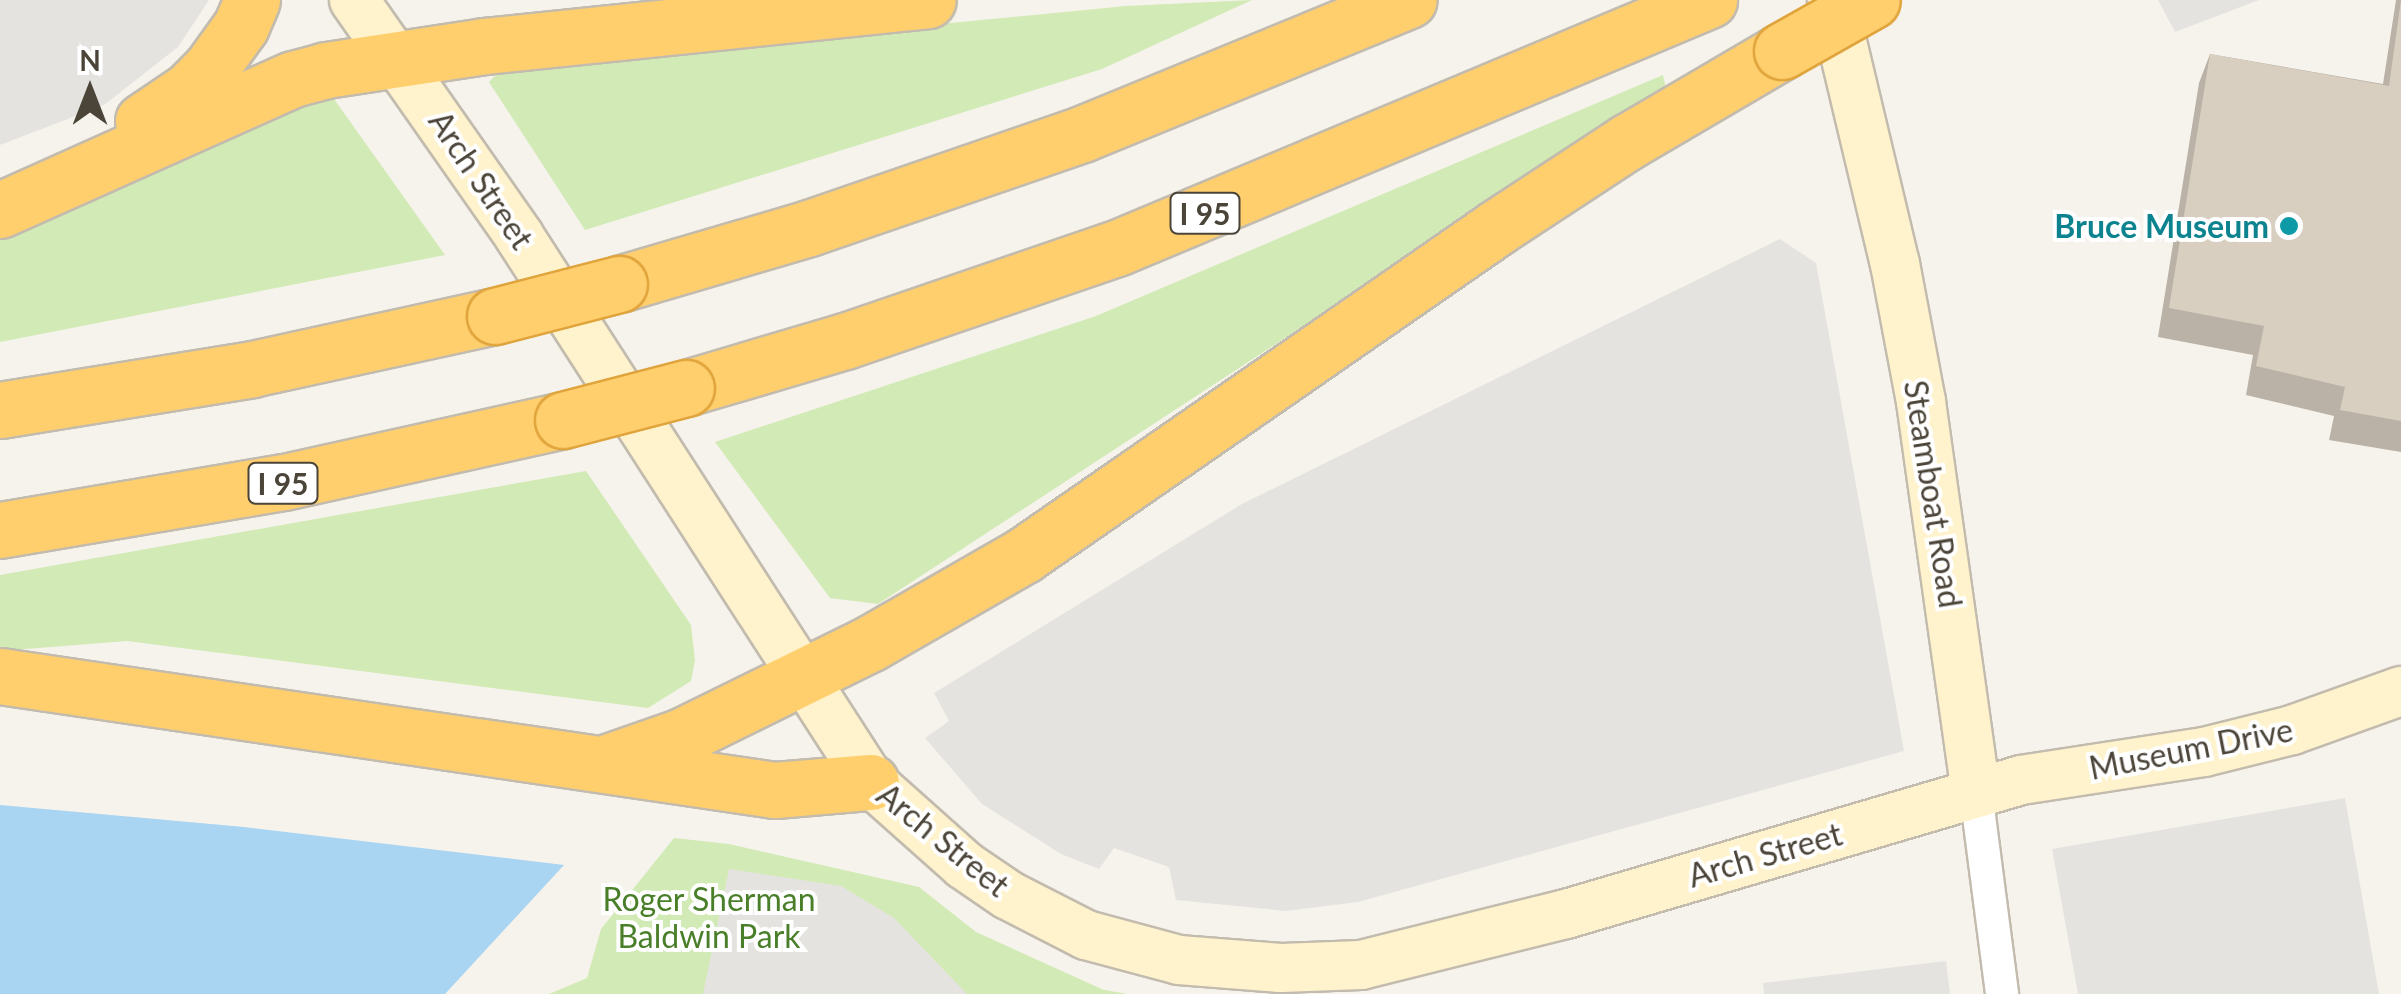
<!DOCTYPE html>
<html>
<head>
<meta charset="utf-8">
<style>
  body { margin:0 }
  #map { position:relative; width:2401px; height:994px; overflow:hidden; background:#f6f3ec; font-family:Lato,sans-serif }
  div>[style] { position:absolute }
  .green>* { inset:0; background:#d2eab5 }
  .parking>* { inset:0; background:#e5e3e0 }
  .water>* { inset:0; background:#a9d4f2 }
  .roads { filter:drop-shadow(2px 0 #c2bbae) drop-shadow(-2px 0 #c2bbae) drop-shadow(0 2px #c2bbae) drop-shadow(0 -2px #c2bbae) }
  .minor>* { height:32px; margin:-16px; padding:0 16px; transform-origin:16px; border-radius:16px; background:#fff }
  .secondary>* { height:48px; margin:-24px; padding:0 24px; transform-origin:24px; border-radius:24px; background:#fff3cd }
  .motorway>* { height:55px; margin:-27.5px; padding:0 27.5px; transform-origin:27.5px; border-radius:27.5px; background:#ffcf6e }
  .bridges { filter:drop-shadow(2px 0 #e0a43c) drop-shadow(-2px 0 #e0a43c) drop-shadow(0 2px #e0a43c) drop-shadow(0 -2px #e0a43c) }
  .motorway-bridge>* { height:55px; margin:-27.5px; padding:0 27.5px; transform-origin:27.5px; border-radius:27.5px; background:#ffcf6e }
  .wall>* { inset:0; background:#bab2a6 }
  .building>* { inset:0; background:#d8cfc1 }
  .dots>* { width:28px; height:28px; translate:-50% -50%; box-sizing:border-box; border:5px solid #fff; border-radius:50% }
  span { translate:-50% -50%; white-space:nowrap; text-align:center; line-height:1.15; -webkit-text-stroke:8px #fff; paint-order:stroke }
  .shield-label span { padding:2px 8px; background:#fff; border:2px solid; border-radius:8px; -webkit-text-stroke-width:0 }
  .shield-label { font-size:30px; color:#4b4439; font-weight:700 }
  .street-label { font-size:32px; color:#4b4439 }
  .culture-label { font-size:32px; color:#0d838f; font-weight:700 }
  .right { translate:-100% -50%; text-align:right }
  .park-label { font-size:32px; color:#4a7f2a }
  .north { position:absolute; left:40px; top:40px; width:100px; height:100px; -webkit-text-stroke:8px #fff; paint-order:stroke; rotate:0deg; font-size:28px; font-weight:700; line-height:40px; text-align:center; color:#4b4439 }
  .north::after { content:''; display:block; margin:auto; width:35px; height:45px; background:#4b4439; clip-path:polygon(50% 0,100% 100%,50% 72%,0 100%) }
</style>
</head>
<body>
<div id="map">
  <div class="green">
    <i style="clip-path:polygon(1252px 0,1102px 69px,585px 230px,489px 82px,505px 66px,1126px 6px)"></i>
    <i style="clip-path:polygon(1663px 75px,1666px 89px,878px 604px,830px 598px,715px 442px,1096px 316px)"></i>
    <i style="clip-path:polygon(305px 99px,334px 99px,445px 255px,0 342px,0 230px)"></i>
    <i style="clip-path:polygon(586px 471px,691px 625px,695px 660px,691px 681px,648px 708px,127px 641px,0 651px,0 575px)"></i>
    <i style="clip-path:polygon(674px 838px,729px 844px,919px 887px,976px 932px,1104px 990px,1128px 994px,549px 994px,587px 978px,601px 929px)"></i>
  </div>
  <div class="parking">
    <i style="clip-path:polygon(0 0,209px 0,178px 47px,104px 105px,0 145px)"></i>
    <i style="clip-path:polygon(2158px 0,2259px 0,2175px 32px)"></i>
    <i style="clip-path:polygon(1780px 239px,1816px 263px,1904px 751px,1358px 902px,1286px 911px,1176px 900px,1169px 867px,1114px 848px,1099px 869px,1061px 854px,982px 804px,925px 738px,949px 721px,934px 693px,1242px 504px)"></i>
    <i style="clip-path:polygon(2345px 798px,2379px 994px,2078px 994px,2052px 849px)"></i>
    <i style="clip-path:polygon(729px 869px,841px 886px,894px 918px,967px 994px,703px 994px)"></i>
    <i style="clip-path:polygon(1946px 961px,1950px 994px,1764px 994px,1763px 983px)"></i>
  </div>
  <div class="water">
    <i style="clip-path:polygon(0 805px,244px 827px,564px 865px,445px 994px,0 994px)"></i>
  </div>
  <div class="roads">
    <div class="minor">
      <i style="left:1976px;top:793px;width:203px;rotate:82.6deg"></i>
    </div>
    <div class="secondary">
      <i style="left:354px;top:0;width:288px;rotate:55deg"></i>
      <i style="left:519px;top:236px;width:650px;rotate:57.19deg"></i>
      <i style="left:871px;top:782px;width:125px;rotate:41.7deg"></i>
      <i style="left:964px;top:865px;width:53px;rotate:34.3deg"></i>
      <i style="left:1008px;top:895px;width:88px;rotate:27.1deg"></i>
      <i style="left:1086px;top:935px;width:96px;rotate:15deg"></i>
      <i style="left:1179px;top:960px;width:102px;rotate:4.5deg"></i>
      <i style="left:1281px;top:968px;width:80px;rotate:-2.1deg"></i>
      <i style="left:1361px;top:965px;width:211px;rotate:-14deg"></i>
      <i style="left:1566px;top:914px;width:474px;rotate:-16.4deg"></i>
      <i style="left:2021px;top:780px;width:185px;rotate:-8.7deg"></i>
      <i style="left:2204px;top:752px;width:91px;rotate:-14deg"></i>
      <i style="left:2292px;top:730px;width:116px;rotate:-19.7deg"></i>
      <i style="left:1832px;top:0;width:271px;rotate:76.6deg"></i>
      <i style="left:1895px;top:264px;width:140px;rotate:79.3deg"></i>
      <i style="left:1921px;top:402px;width:395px;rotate:82deg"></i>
    </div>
    <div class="motorway">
      <i style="left:143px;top:121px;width:55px;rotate:-34deg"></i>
      <i style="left:189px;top:90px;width:30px;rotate:-45deg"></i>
      <i style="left:210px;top:69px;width:53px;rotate:-54.2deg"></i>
      <i style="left:241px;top:26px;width:28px;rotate:-67deg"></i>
      <i style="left:0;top:210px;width:321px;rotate:-24.1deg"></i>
      <i style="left:293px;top:79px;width:34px;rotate:-15deg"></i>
      <i style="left:326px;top:70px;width:160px;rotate:-8.6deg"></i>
      <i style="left:484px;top:46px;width:446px;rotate:-5.9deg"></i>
      <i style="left:619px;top:284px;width:198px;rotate:-16.4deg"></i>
      <i style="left:809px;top:228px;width:289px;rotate:-19deg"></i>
      <i style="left:1082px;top:134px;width:353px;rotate:-22.3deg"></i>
      <i style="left:686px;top:388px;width:166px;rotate:-16.5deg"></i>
      <i style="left:845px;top:341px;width:287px;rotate:-18.9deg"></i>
      <i style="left:1117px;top:248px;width:642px;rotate:-22.73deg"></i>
      <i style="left:0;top:410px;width:255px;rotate:-9.2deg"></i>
      <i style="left:252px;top:369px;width:249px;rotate:-12.3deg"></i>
      <i style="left:0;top:530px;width:288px;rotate:-9.6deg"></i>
      <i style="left:284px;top:482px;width:286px;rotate:-12.5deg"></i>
      <i style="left:0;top:676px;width:783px;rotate:8.37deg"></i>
      <i style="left:775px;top:790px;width:96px;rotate:-4.8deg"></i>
      <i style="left:605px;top:763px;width:82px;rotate:-19.3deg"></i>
      <i style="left:682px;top:736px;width:211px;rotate:-26.2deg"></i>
      <i style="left:871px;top:643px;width:177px;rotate:-29.9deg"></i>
      <i style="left:1024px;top:555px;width:574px;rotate:-34.71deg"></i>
      <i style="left:1496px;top:228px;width:157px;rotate:-33.3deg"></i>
      <i style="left:1627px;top:142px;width:180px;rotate:-30.4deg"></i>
    </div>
  </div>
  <div class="bridges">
    <div class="motorway-bridge">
      <i style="left:1782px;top:51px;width:103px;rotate:-29.5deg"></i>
      <i style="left:495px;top:316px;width:128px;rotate:-14.5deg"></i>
      <i style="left:563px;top:420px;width:127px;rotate:-14.6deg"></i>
    </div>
  </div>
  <div class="wall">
    <i style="clip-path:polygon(2396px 0,2401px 0,2401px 452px,2329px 440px,2334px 416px,2246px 395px,2253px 355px,2158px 337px,2199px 83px,2210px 54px,2383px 84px)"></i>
  </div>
  <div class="building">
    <i style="clip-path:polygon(2401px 0,2401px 421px,2340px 410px,2345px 387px,2256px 366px,2264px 326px,2169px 308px,2210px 54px,2389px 86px)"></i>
  </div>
  <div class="dots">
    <i style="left:2289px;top:226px;background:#0f9aa8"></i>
  </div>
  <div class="shield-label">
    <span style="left:1205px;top:213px">I 95</span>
    <span style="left:283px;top:483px">I 95</span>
  </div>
  <div class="street-label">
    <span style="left:481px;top:180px;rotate:56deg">Arch Street</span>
    <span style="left:1933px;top:494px;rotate:81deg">Steamboat Road</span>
    <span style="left:2191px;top:749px;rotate:-11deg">Museum Drive</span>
    <span style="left:943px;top:840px;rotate:39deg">Arch Street</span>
    <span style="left:1765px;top:855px;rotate:-16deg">Arch Street</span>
  </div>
  <div class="culture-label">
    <span class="right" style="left:2269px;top:226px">Bruce Museum</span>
  </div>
  <div class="park-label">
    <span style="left:709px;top:918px">Roger Sherman<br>Baldwin Park</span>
  </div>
  <div class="north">N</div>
</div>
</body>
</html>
